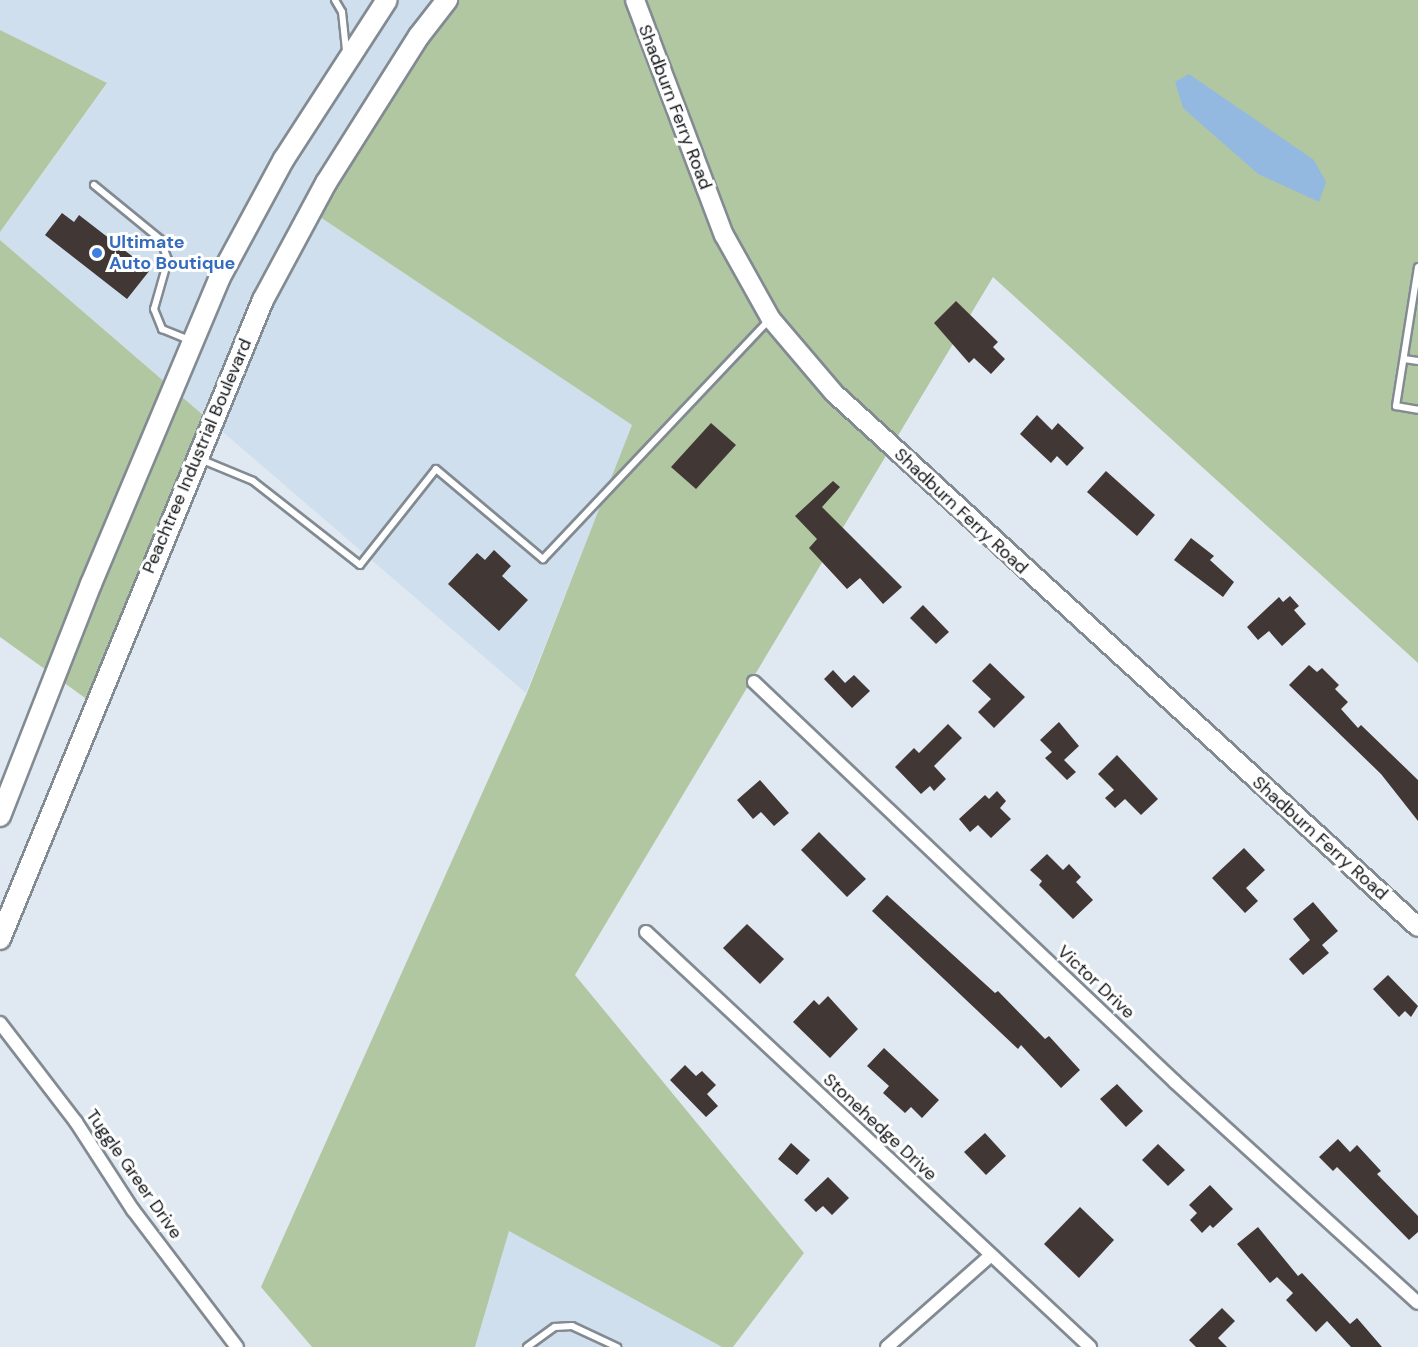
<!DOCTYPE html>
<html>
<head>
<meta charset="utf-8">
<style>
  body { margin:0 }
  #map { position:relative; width:1418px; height:1347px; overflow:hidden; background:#e0e9f2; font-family:"DM Sans",sans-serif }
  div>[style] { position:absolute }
  .built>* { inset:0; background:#d0dfed }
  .green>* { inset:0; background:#b1c7a2 }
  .water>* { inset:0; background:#93b9e1 }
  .building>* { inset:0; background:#413734 }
  .roads { filter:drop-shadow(2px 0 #828a92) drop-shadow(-2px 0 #828a92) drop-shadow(0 2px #828a92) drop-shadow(0 -2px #828a92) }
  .lane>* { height:6px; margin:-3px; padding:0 3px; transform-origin:3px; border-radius:3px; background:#fff }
  .street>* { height:12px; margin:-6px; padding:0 6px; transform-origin:6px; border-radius:6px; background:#fff }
  .secondary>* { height:18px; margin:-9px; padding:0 9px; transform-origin:9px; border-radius:9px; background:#fff }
  .primary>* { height:20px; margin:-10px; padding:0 10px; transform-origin:10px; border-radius:10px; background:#fff }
  .dots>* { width:16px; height:16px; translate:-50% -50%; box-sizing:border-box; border:3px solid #fff; border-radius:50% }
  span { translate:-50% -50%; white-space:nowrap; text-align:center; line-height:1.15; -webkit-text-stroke:6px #fff; paint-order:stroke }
  .street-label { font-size:18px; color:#131619 }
  .shop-label { font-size:18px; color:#366cbe; font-weight:700 }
  .left { translate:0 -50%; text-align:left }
</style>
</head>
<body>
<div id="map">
  <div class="built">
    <i style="clip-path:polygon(0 0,443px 0,320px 217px,633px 424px,526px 693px,0 240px,0 232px,107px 84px,0 30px)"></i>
    <i style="clip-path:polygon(509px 1230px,722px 1347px,475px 1347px)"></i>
  </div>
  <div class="green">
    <i style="clip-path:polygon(443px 0,1418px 0,1418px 663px,993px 277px,575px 975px,804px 1253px,733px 1347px,722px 1347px,509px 1231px,475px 1347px,312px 1347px,261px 1287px,527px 693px,632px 425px,320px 217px)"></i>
    <i style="clip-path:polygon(0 30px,107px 83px,0 232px)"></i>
    <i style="clip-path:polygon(0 240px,210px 421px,95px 705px,0 637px)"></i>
  </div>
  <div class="water">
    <i style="clip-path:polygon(1189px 74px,1314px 160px,1326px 182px,1319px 202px,1258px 174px,1183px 108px,1175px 82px)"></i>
  </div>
  <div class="building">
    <i style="clip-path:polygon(62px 213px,74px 222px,79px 215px,150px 270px,127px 299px,45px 235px)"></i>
    <i style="clip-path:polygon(956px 301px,998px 342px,993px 347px,1005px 359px,991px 374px,974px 358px,969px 363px,934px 323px)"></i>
    <i style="clip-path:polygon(1037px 415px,1052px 430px,1058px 423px,1084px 448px,1067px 466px,1057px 456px,1051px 463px,1020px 434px)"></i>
    <i style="clip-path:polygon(711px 423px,736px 445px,696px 489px,671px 467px)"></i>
    <i style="clip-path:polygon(1106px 471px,1155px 515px,1137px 536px,1087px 492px)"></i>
    <i style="clip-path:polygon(833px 481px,840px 487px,822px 507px,902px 587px,883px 604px,860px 578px,847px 589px,809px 548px,817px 539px,795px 516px)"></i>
    <i style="clip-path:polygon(1191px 538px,1214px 556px,1210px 560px,1234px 582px,1223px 597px,1174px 560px)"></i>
    <i style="clip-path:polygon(494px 550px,511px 566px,502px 576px,528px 600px,499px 631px,448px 584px,477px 553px,485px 560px)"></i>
    <i style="clip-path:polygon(1290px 596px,1299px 606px,1294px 610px,1306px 624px,1282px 646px,1269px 631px,1258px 640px,1247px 627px,1279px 597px,1283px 602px)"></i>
    <i style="clip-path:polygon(923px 605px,949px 632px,936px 644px,910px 618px)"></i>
    <i style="clip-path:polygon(990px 663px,1025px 697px,994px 728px,978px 712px,991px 699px,972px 681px)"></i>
    <i style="clip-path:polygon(1309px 665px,1317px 672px,1322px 668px,1339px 685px,1335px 689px,1348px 702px,1341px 709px,1358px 728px,1361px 725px,1418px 780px,1418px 821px,1381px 774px,1289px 685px)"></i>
    <i style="clip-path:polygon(833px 670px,845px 683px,854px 675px,870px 691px,852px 708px,824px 679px)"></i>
    <i style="clip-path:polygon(1059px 722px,1079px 746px,1064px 760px,1076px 772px,1067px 780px,1045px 758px,1052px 752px,1040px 740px)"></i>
    <i style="clip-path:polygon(948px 724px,962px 738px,934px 766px,946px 779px,934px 791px,930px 786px,921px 794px,895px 767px,914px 748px,919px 753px)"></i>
    <i style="clip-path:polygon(1117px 755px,1158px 799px,1141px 815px,1125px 799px,1115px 808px,1105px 798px,1114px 790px,1098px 774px)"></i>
    <i style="clip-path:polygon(760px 780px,789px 813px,774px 826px,761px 812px,753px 819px,737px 800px)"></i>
    <i style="clip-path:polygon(997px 791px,1006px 801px,1000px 808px,1011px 819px,991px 838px,978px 825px,970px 832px,959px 819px,985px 795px,989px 799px)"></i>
    <i style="clip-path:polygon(819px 832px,866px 879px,847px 897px,801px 850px)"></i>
    <i style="clip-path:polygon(1244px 848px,1265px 870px,1246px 888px,1258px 901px,1245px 913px,1212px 878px)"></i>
    <i style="clip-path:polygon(1047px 854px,1063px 870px,1069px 864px,1081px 877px,1076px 882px,1093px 900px,1073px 919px,1039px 885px,1042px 881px,1030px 870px)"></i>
    <i style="clip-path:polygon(887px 895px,995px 993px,998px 991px,1045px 1039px,1049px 1036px,1080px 1070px,1061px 1088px,1021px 1045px,1018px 1049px,872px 911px)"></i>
    <i style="clip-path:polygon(1313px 902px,1338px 931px,1322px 945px,1329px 953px,1303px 975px,1289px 959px,1310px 940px,1293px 919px)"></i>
    <i style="clip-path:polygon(747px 924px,784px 959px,760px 984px,723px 948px)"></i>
    <i style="clip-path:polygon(1388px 975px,1418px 1006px,1411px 1017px,1405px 1011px,1399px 1017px,1373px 989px)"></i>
    <i style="clip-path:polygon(828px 996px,858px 1029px,830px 1058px,793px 1022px,814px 1000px,819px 1005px)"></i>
    <i style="clip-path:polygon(884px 1048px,939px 1100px,922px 1118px,911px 1107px,905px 1113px,883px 1093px,889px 1086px,867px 1066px)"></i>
    <i style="clip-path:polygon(685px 1065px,696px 1076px,702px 1071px,716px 1085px,707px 1094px,718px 1106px,706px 1117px,670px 1080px)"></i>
    <i style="clip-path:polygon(1117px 1084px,1143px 1111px,1126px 1127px,1100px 1099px)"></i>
    <i style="clip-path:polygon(985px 1133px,1006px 1156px,986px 1175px,964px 1152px)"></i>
    <i style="clip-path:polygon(1338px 1139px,1350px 1152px,1357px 1145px,1381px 1171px,1377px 1174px,1418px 1216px,1418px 1232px,1409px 1240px,1337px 1167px,1333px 1171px,1319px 1157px)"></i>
    <i style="clip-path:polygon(791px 1143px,810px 1160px,797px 1175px,778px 1159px)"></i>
    <i style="clip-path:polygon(1158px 1144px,1185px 1170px,1168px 1186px,1142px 1160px)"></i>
    <i style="clip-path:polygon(828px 1177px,849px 1198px,832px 1215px,823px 1206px,816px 1212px,804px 1200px)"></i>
    <i style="clip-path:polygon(1210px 1185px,1233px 1209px,1213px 1228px,1210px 1225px,1202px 1233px,1190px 1220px,1197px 1213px,1189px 1205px)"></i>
    <i style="clip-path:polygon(1080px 1207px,1114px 1240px,1079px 1278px,1044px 1244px)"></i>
    <i style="clip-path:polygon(1258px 1227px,1298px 1276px,1302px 1273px,1350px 1324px,1357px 1318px,1382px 1347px,1351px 1347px,1327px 1321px,1316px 1332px,1286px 1300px,1293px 1293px,1277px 1277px,1270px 1283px,1237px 1244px)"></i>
    <i style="clip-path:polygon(1222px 1308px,1235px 1321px,1218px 1338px,1227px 1347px,1196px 1347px,1189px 1340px)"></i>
  </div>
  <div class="roads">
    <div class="lane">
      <i style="left:335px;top:0;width:14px;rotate:60deg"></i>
      <i style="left:342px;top:12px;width:39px;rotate:84deg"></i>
      <i style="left:94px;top:185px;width:85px;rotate:39.3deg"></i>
      <i style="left:160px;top:239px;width:22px;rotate:69deg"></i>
      <i style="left:168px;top:260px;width:51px;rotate:105.9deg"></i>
      <i style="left:154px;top:309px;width:22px;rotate:68deg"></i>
      <i style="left:162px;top:329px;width:29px;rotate:22deg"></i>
      <i style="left:1418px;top:267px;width:141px;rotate:99deg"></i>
      <i style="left:1396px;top:406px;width:22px;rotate:10deg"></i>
      <i style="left:1404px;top:359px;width:14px;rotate:8deg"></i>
      <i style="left:200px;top:459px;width:57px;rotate:22.5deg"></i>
      <i style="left:253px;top:481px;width:136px;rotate:38.1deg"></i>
      <i style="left:360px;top:565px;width:122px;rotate:-51.6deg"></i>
      <i style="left:436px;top:469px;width:140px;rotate:40.1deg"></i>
      <i style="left:543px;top:559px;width:329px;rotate:-46.6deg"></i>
      <i style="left:527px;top:1347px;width:34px;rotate:-36deg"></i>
      <i style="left:555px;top:1327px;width:17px;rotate:-3deg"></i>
      <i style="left:572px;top:1326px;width:50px;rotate:25deg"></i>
    </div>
    <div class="street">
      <i style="left:754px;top:682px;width:581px;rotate:43.53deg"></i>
      <i style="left:1175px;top:1082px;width:328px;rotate:42.3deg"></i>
      <i style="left:646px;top:932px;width:608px;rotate:43.07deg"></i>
      <i style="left:0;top:1023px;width:125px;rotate:52.5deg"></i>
      <i style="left:76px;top:1122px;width:105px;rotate:57.1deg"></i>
      <i style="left:133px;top:1210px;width:172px;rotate:52.8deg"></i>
      <i style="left:887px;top:1347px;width:139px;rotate:-41.5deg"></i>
    </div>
    <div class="secondary">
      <i style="left:635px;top:0;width:251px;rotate:69.3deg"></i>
      <i style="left:724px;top:235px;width:96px;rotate:60.8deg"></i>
      <i style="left:771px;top:319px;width:97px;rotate:49.6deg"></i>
      <i style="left:834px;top:393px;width:791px;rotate:42.44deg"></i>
    </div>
    <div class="primary">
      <i style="left:0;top:816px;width:249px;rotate:-68.6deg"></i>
      <i style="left:91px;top:584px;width:331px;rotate:-67.2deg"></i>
      <i style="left:219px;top:279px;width:136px;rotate:-61.6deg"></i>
      <i style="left:284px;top:159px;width:189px;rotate:-57.1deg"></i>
      <i style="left:0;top:939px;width:691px;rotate:-67.63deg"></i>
      <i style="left:263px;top:300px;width:133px;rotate:-61.7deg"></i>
      <i style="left:326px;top:183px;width:174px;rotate:-57.7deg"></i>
      <i style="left:419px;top:36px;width:46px;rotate:-52.1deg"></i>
    </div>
  </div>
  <div class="dots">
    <i style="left:97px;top:253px;background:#3f7fe0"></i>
  </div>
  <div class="street-label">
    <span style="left:675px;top:107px;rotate:69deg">Shadburn Ferry Road</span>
    <span style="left:197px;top:456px;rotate:-67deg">Peachtree Industrial Boulevard</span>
    <span style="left:961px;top:511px;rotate:43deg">Shadburn Ferry Road</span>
    <span style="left:1320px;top:838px;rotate:42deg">Shadburn Ferry Road</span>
    <span style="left:1096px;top:982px;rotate:43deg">Victor Drive</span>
    <span style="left:880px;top:1127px;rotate:43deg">Stonehedge Drive</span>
    <span style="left:134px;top:1174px;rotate:55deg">Tuggle Greer Drive</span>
  </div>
  <div class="shop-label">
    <span class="left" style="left:109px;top:253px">Ultimate<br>Auto Boutique</span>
  </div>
</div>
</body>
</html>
